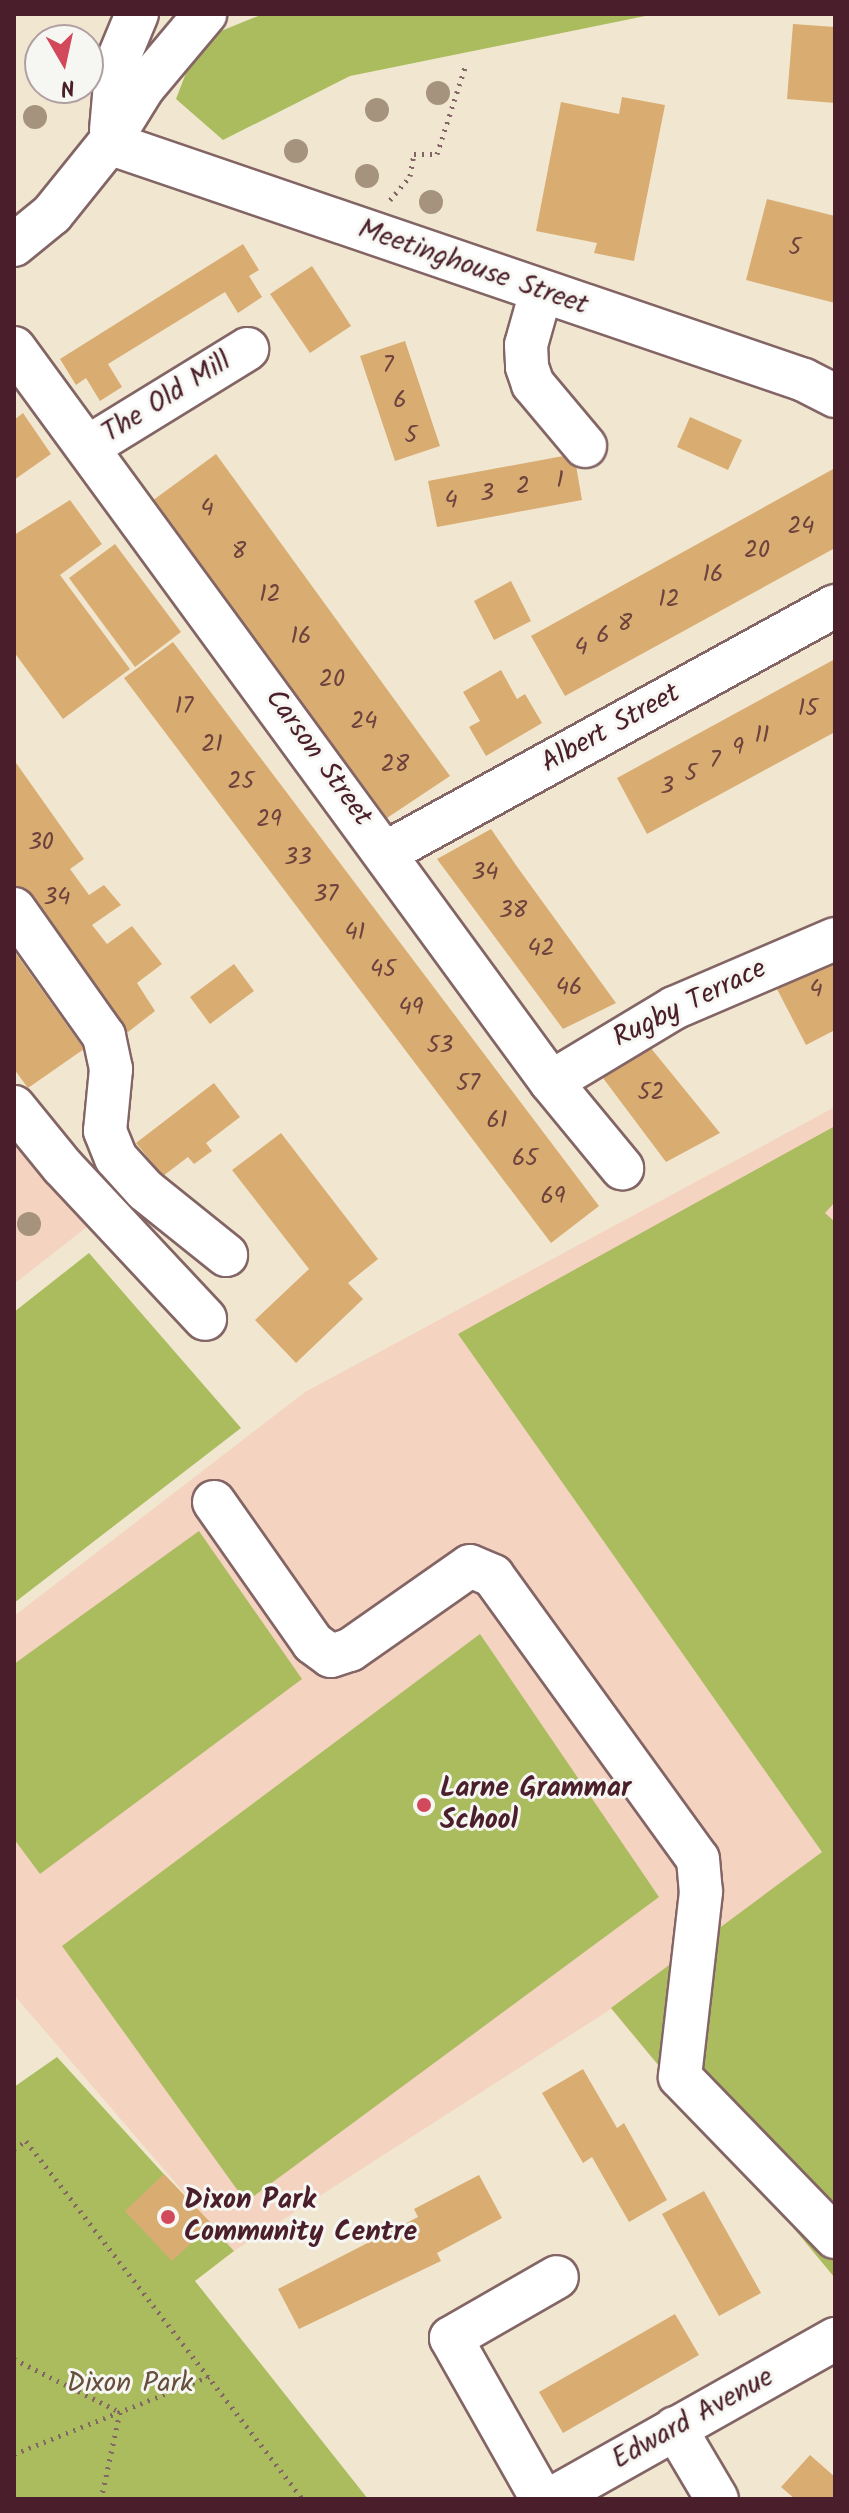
<!DOCTYPE html>
<html>
<head>
<meta charset="utf-8">
<style>
  body { margin:0 }
  #map { position:relative; width:849px; height:2513px; overflow:hidden; background:#f1e7d1; font-family:Kalam,sans-serif }
  div>[style] { position:absolute }
  .built>* { inset:0; background:#f4d3c1 }
  .green>* { inset:0; background:#abbc5f }
  .building>* { inset:0; background:#d9ac72 }
  .path>* { height:5px; margin-top:-2.5px; transform-origin:0; background:repeating-linear-gradient(90deg,#846565 0 2px,transparent 0 8px) }
  .roads { filter:drop-shadow(2px 0 #846565) drop-shadow(-2px 0 #846565) drop-shadow(0 2px #846565) drop-shadow(0 -2px #846565) }
  .minor>* { height:42px; margin:-21px; padding:0 21px; transform-origin:21px; border-radius:21px; background:#fff }
  .trees>* { width:24px; height:24px; margin:-12px; border-radius:50%; background:#a5937e }
  .dots>* { width:22px; height:22px; translate:-50% -50%; box-sizing:border-box; border:4px solid #f6f6f2; border-radius:50% }
  span { translate:-50% -50%; white-space:nowrap; text-align:center; line-height:1.15; -webkit-text-stroke:6px #f6f6f2; paint-order:stroke }
  .number-label { font-size:24px; color:#6e423d }
  .number-label span { -webkit-text-stroke-width:0 }
  .street-label { font-size:28px; color:#4a1f2b }
  .poi-label { font-size:28px; color:#4a1f2b; font-weight:700 }
  .left { translate:0 -50%; text-align:left }
  .park-label { font-size:28px; color:#674e3b }
  .frame { position:absolute; inset:0; border:16px solid #4a1f2b; pointer-events:none }
  .north { position:absolute; left:24px; top:24px; width:80px; height:80px; box-sizing:border-box; background:#f6f6f2; border:2px solid #b1a0a2; border-radius:50%; rotate:171deg; font-size:22px; font-weight:700; line-height:32px; text-align:center; color:#4a1f2b }
  .north::after { content:''; display:block; margin:auto; width:28px; height:36px; background:#d1495b; clip-path:polygon(50% 0,100% 100%,50% 72%,0 100%) }
</style>
</head>
<body>
<div id="map">
  <div class="built">
    <i style="clip-path:polygon(14px 1097px,115px 1205px,14px 1284px)"></i>
    <i style="clip-path:polygon(835px 1107px,835px 2278px,611px 2009px,234px 2251px,14px 1995px,14px 1616px,305px 1392px)"></i>
  </div>
  <div class="green">
    <i style="clip-path:polygon(263px 14px,459px 16px,655px 14px,350px 76px,223px 140px,176px 99px,189px 65px,221px 31px)"></i>
    <i style="clip-path:polygon(835px 1126px,835px 1202px,825px 1213px,835px 1222px,835px 2278px,611px 2008px,822px 1852px,458px 1334px)"></i>
    <i style="clip-path:polygon(89px 1253px,241px 1428px,14px 1603px,14px 1312px)"></i>
    <i style="clip-path:polygon(199px 1531px,302px 1679px,40px 1874px,14px 1839px,14px 1664px)"></i>
    <i style="clip-path:polygon(480px 1634px,659px 1897px,246px 2202px,62px 1946px)"></i>
    <i style="clip-path:polygon(57px 2057px,234px 2251px,195px 2281px,368px 2499px,14px 2499px,14px 2087px)"></i>
  </div>
  <div class="building">
    <i style="clip-path:polygon(793px 24px,835px 27px,835px 103px,787px 99px)"></i>
    <i style="clip-path:polygon(622px 97px,665px 105px,634px 261px,594px 253px,597px 243px,536px 231px,561px 102px,619px 114px)"></i>
    <i style="clip-path:polygon(767px 199px,835px 216px,835px 303px,746px 280px)"></i>
    <i style="clip-path:polygon(243px 244px,259px 270px,249px 276px,262px 297px,238px 313px,225px 292px,108px 364px,122px 387px,100px 401px,86px 378px,76px 385px,60px 359px)"></i>
    <i style="clip-path:polygon(312px 266px,351px 326px,310px 353px,270px 294px)"></i>
    <i style="clip-path:polygon(405px 341px,440px 446px,395px 461px,360px 356px)"></i>
    <i style="clip-path:polygon(23px 413px,51px 454px,14px 480px,14px 420px)"></i>
    <i style="clip-path:polygon(690px 417px,742px 440px,728px 470px,677px 447px)"></i>
    <i style="clip-path:polygon(216px 454px,450px 776px,387px 818px,152px 501px)"></i>
    <i style="clip-path:polygon(574px 454px,582px 500px,437px 527px,428px 481px)"></i>
    <i style="clip-path:polygon(835px 468px,835px 548px,565px 696px,531px 636px)"></i>
    <i style="clip-path:polygon(70px 500px,102px 544px,60px 575px,130px 669px,63px 719px,14px 652px,14px 535px)"></i>
    <i style="clip-path:polygon(115px 544px,181px 632px,135px 667px,69px 578px)"></i>
    <i style="clip-path:polygon(511px 581px,531px 621px,494px 640px,474px 601px)"></i>
    <i style="clip-path:polygon(173px 642px,599px 1206px,551px 1243px,124px 678px)"></i>
    <i style="clip-path:polygon(835px 659px,835px 732px,647px 834px,617px 778px)"></i>
    <i style="clip-path:polygon(501px 670px,517px 699px,525px 694px,542px 723px,486px 756px,469px 727px,480px 721px,463px 692px)"></i>
    <i style="clip-path:polygon(14px 760px,84px 859px,70px 869px,89px 895px,104px 885px,121px 905px,92px 925px,107px 944px,132px 926px,162px 964px,137px 983px,155px 1011px,123px 1036px,14px 886px)"></i>
    <i style="clip-path:polygon(491px 829px,518px 868px,616px 1003px,563px 1029px,437px 859px)"></i>
    <i style="clip-path:polygon(14px 951px,84px 1049px,28px 1088px,14px 1069px)"></i>
    <i style="clip-path:polygon(835px 959px,835px 1030px,806px 1045px,777px 989px)"></i>
    <i style="clip-path:polygon(234px 964px,254px 991px,210px 1024px,190px 997px)"></i>
    <i style="clip-path:polygon(650px 1047px,720px 1133px,666px 1162px,600px 1074px)"></i>
    <i style="clip-path:polygon(214px 1083px,240px 1117px,206px 1143px,212px 1151px,194px 1164px,188px 1157px,163px 1176px,136px 1143px)"></i>
    <i style="clip-path:polygon(281px 1133px,378px 1259px,348px 1283px,363px 1299px,296px 1363px,255px 1320px,309px 1269px,232px 1170px)"></i>
    <i style="clip-path:polygon(583px 2069px,617px 2128px,624px 2123px,667px 2200px,629px 2222px,592px 2157px,583px 2163px,542px 2093px)"></i>
    <i style="clip-path:polygon(164px 2174px,212px 2224px,172px 2261px,125px 2211px)"></i>
    <i style="clip-path:polygon(479px 2175px,502px 2218px,437px 2253px,441px 2261px,299px 2329px,278px 2289px,418px 2217px,414px 2209px)"></i>
    <i style="clip-path:polygon(704px 2191px,761px 2293px,719px 2316px,662px 2214px)"></i>
    <i style="clip-path:polygon(675px 2314px,699px 2355px,563px 2433px,539px 2392px)"></i>
    <i style="clip-path:polygon(810px 2455px,835px 2477px,835px 2499px,795px 2499px,781px 2487px)"></i>
  </div>
  <div class="path">
    <i style="left:390px;top:200px;width:31px;rotate:-50deg"></i>
    <i style="left:410px;top:176px;width:22px;rotate:-80deg"></i>
    <i style="left:414px;top:154px;width:23px"></i>
    <i style="left:437px;top:154px;width:95px;rotate:-72.1deg"></i>
    <i style="left:14px;top:2149px;width:14px;rotate:-34deg"></i>
    <i style="left:26px;top:2141px;width:453px;rotate:52.3deg"></i>
    <i style="left:14px;top:2359px;width:119px;rotate:26.6deg"></i>
    <i style="left:120px;top:2412px;width:89px;rotate:102.3deg"></i>
    <i style="left:14px;top:2454px;width:211px;rotate:-21.7deg"></i>
  </div>
  <div class="roads">
    <div class="minor">
      <i style="left:111px;top:130px;width:68px;rotate:-85deg"></i>
      <i style="left:117px;top:62px;width:52px;rotate:-67.4deg"></i>
      <i style="left:109px;top:143px;width:734px;rotate:18.83deg"></i>
      <i style="left:804px;top:380px;width:35px;rotate:27deg"></i>
      <i style="left:14px;top:245px;width:49px;rotate:-39.2deg"></i>
      <i style="left:52px;top:214px;width:91px;rotate:-51.2deg"></i>
      <i style="left:109px;top:143px;width:65px;rotate:-58.3deg"></i>
      <i style="left:143px;top:88px;width:97px;rotate:-50deg"></i>
      <i style="left:541px;top:292px;width:55px;rotate:105.8deg"></i>
      <i style="left:526px;top:345px;width:22px;rotate:87deg"></i>
      <i style="left:527px;top:367px;width:18px;rotate:71deg"></i>
      <i style="left:533px;top:384px;width:81px;rotate:50deg"></i>
      <i style="left:14px;top:348px;width:909px;rotate:53.81deg"></i>
      <i style="left:551px;top:1082px;width:112px;rotate:50.5deg"></i>
      <i style="left:88px;top:447px;width:187px;rotate:-31.6deg"></i>
      <i style="left:387px;top:852px;width:511px;rotate:-28.77deg"></i>
      <i style="left:14px;top:909px;width:156px;rotate:54.7deg"></i>
      <i style="left:104px;top:1036px;width:34px;rotate:78deg"></i>
      <i style="left:111px;top:1069px;width:62px;rotate:95.5deg"></i>
      <i style="left:105px;top:1131px;width:29px;rotate:68deg"></i>
      <i style="left:116px;top:1158px;width:43px;rotate:47.8deg"></i>
      <i style="left:145px;top:1190px;width:104px;rotate:38.7deg"></i>
      <i style="left:551px;top:1082px;width:144px;rotate:-31deg"></i>
      <i style="left:674px;top:1008px;width:175px;rotate:-23.2deg"></i>
      <i style="left:14px;top:1107px;width:77px;rotate:50.8deg"></i>
      <i style="left:63px;top:1167px;width:208px;rotate:46.9deg"></i>
      <i style="left:214px;top:1502px;width:172px;rotate:54.9deg"></i>
      <i style="left:313px;top:1643px;width:22px;rotate:36deg"></i>
      <i style="left:331px;top:1656px;width:20px;rotate:-18deg"></i>
      <i style="left:350px;top:1650px;width:146px;rotate:-35deg"></i>
      <i style="left:470px;top:1566px;width:25px;rotate:23deg"></i>
      <i style="left:493px;top:1576px;width:349px;rotate:54.1deg"></i>
      <i style="left:698px;top:1859px;width:33px;rotate:85deg"></i>
      <i style="left:701px;top:1892px;width:186px;rotate:96.5deg"></i>
      <i style="left:680px;top:2077px;width:223px;rotate:45.9deg"></i>
      <i style="left:675px;top:2428px;width:82px;rotate:59.4deg"></i>
      <i style="left:542px;top:2499px;width:185px;rotate:-119.5deg"></i>
      <i style="left:451px;top:2338px;width:122px;rotate:-29.9deg"></i>
      <i style="left:551px;top:2499px;width:326px;rotate:-29.4deg"></i>
    </div>
  </div>
  <div class="trees">
    <i style="left:438px;top:93px"></i>
    <i style="left:377px;top:110px"></i>
    <i style="left:35px;top:117px"></i>
    <i style="left:296px;top:151px"></i>
    <i style="left:367px;top:176px"></i>
    <i style="left:431px;top:202px"></i>
    <i style="left:29px;top:1224px"></i>
  </div>
  <div class="dots">
    <i style="left:424px;top:1805px;background:#d1495b"></i>
    <i style="left:168px;top:2217px;background:#d1495b"></i>
  </div>
  <div class="number-label">
    <span style="left:795px;top:248px">5</span>
    <span style="left:388px;top:366px">7</span>
    <span style="left:400px;top:401px">6</span>
    <span style="left:411px;top:436px">5</span>
    <span style="left:560px;top:481px">1</span>
    <span style="left:523px;top:487px">2</span>
    <span style="left:487px;top:494px">3</span>
    <span style="left:451px;top:501px">4</span>
    <span style="left:207px;top:509px">4</span>
    <span style="left:801px;top:527px">24</span>
    <span style="left:757px;top:551px">20</span>
    <span style="left:239px;top:552px">8</span>
    <span style="left:713px;top:575px">16</span>
    <span style="left:270px;top:595px">12</span>
    <span style="left:669px;top:600px">12</span>
    <span style="left:625px;top:624px">8</span>
    <span style="left:603px;top:636px">6</span>
    <span style="left:301px;top:637px">16</span>
    <span style="left:581px;top:648px">4</span>
    <span style="left:332px;top:680px">20</span>
    <span style="left:184px;top:707px">17</span>
    <span style="left:808px;top:709px">15</span>
    <span style="left:364px;top:722px">24</span>
    <span style="left:762px;top:736px">11</span>
    <span style="left:212px;top:745px">21</span>
    <span style="left:738px;top:748px">9</span>
    <span style="left:715px;top:761px">7</span>
    <span style="left:395px;top:765px">28</span>
    <span style="left:691px;top:774px">5</span>
    <span style="left:241px;top:782px">25</span>
    <span style="left:667px;top:787px">3</span>
    <span style="left:269px;top:820px">29</span>
    <span style="left:41px;top:843px">30</span>
    <span style="left:298px;top:858px">33</span>
    <span style="left:485px;top:873px">34</span>
    <span style="left:326px;top:895px">37</span>
    <span style="left:57px;top:898px">34</span>
    <span style="left:513px;top:911px">38</span>
    <span style="left:355px;top:933px">41</span>
    <span style="left:541px;top:949px">42</span>
    <span style="left:383px;top:970px">45</span>
    <span style="left:569px;top:988px">46</span>
    <span style="left:816px;top:990px">4</span>
    <span style="left:411px;top:1008px">49</span>
    <span style="left:440px;top:1046px">53</span>
    <span style="left:468px;top:1084px">57</span>
    <span style="left:651px;top:1093px">52</span>
    <span style="left:497px;top:1121px">61</span>
    <span style="left:525px;top:1159px">65</span>
    <span style="left:553px;top:1197px">69</span>
  </div>
  <div class="street-label">
    <span style="left:473px;top:268px;rotate:19deg">Meetinghouse Street</span>
    <span style="left:167px;top:398px;rotate:-32deg">The Old Mill</span>
    <span style="left:611px;top:729px;rotate:-29deg">Albert Street</span>
    <span style="left:318px;top:758px;rotate:54deg">Carson Street</span>
    <span style="left:690px;top:1004px;rotate:-26deg">Rugby Terrace</span>
    <span style="left:693px;top:2419px;rotate:-29deg">Edward Avenue</span>
  </div>
  <div class="poi-label">
    <span class="left" style="left:440px;top:1805px">Larne Grammar<br>School</span>
    <span class="left" style="left:184px;top:2217px">Dixon Park<br>Community Centre</span>
  </div>
  <div class="park-label">
    <span style="left:130px;top:2384px">Dixon Park</span>
  </div>
  <div class="frame"></div>
  <div class="north">N</div>
</div>
</body>
</html>
